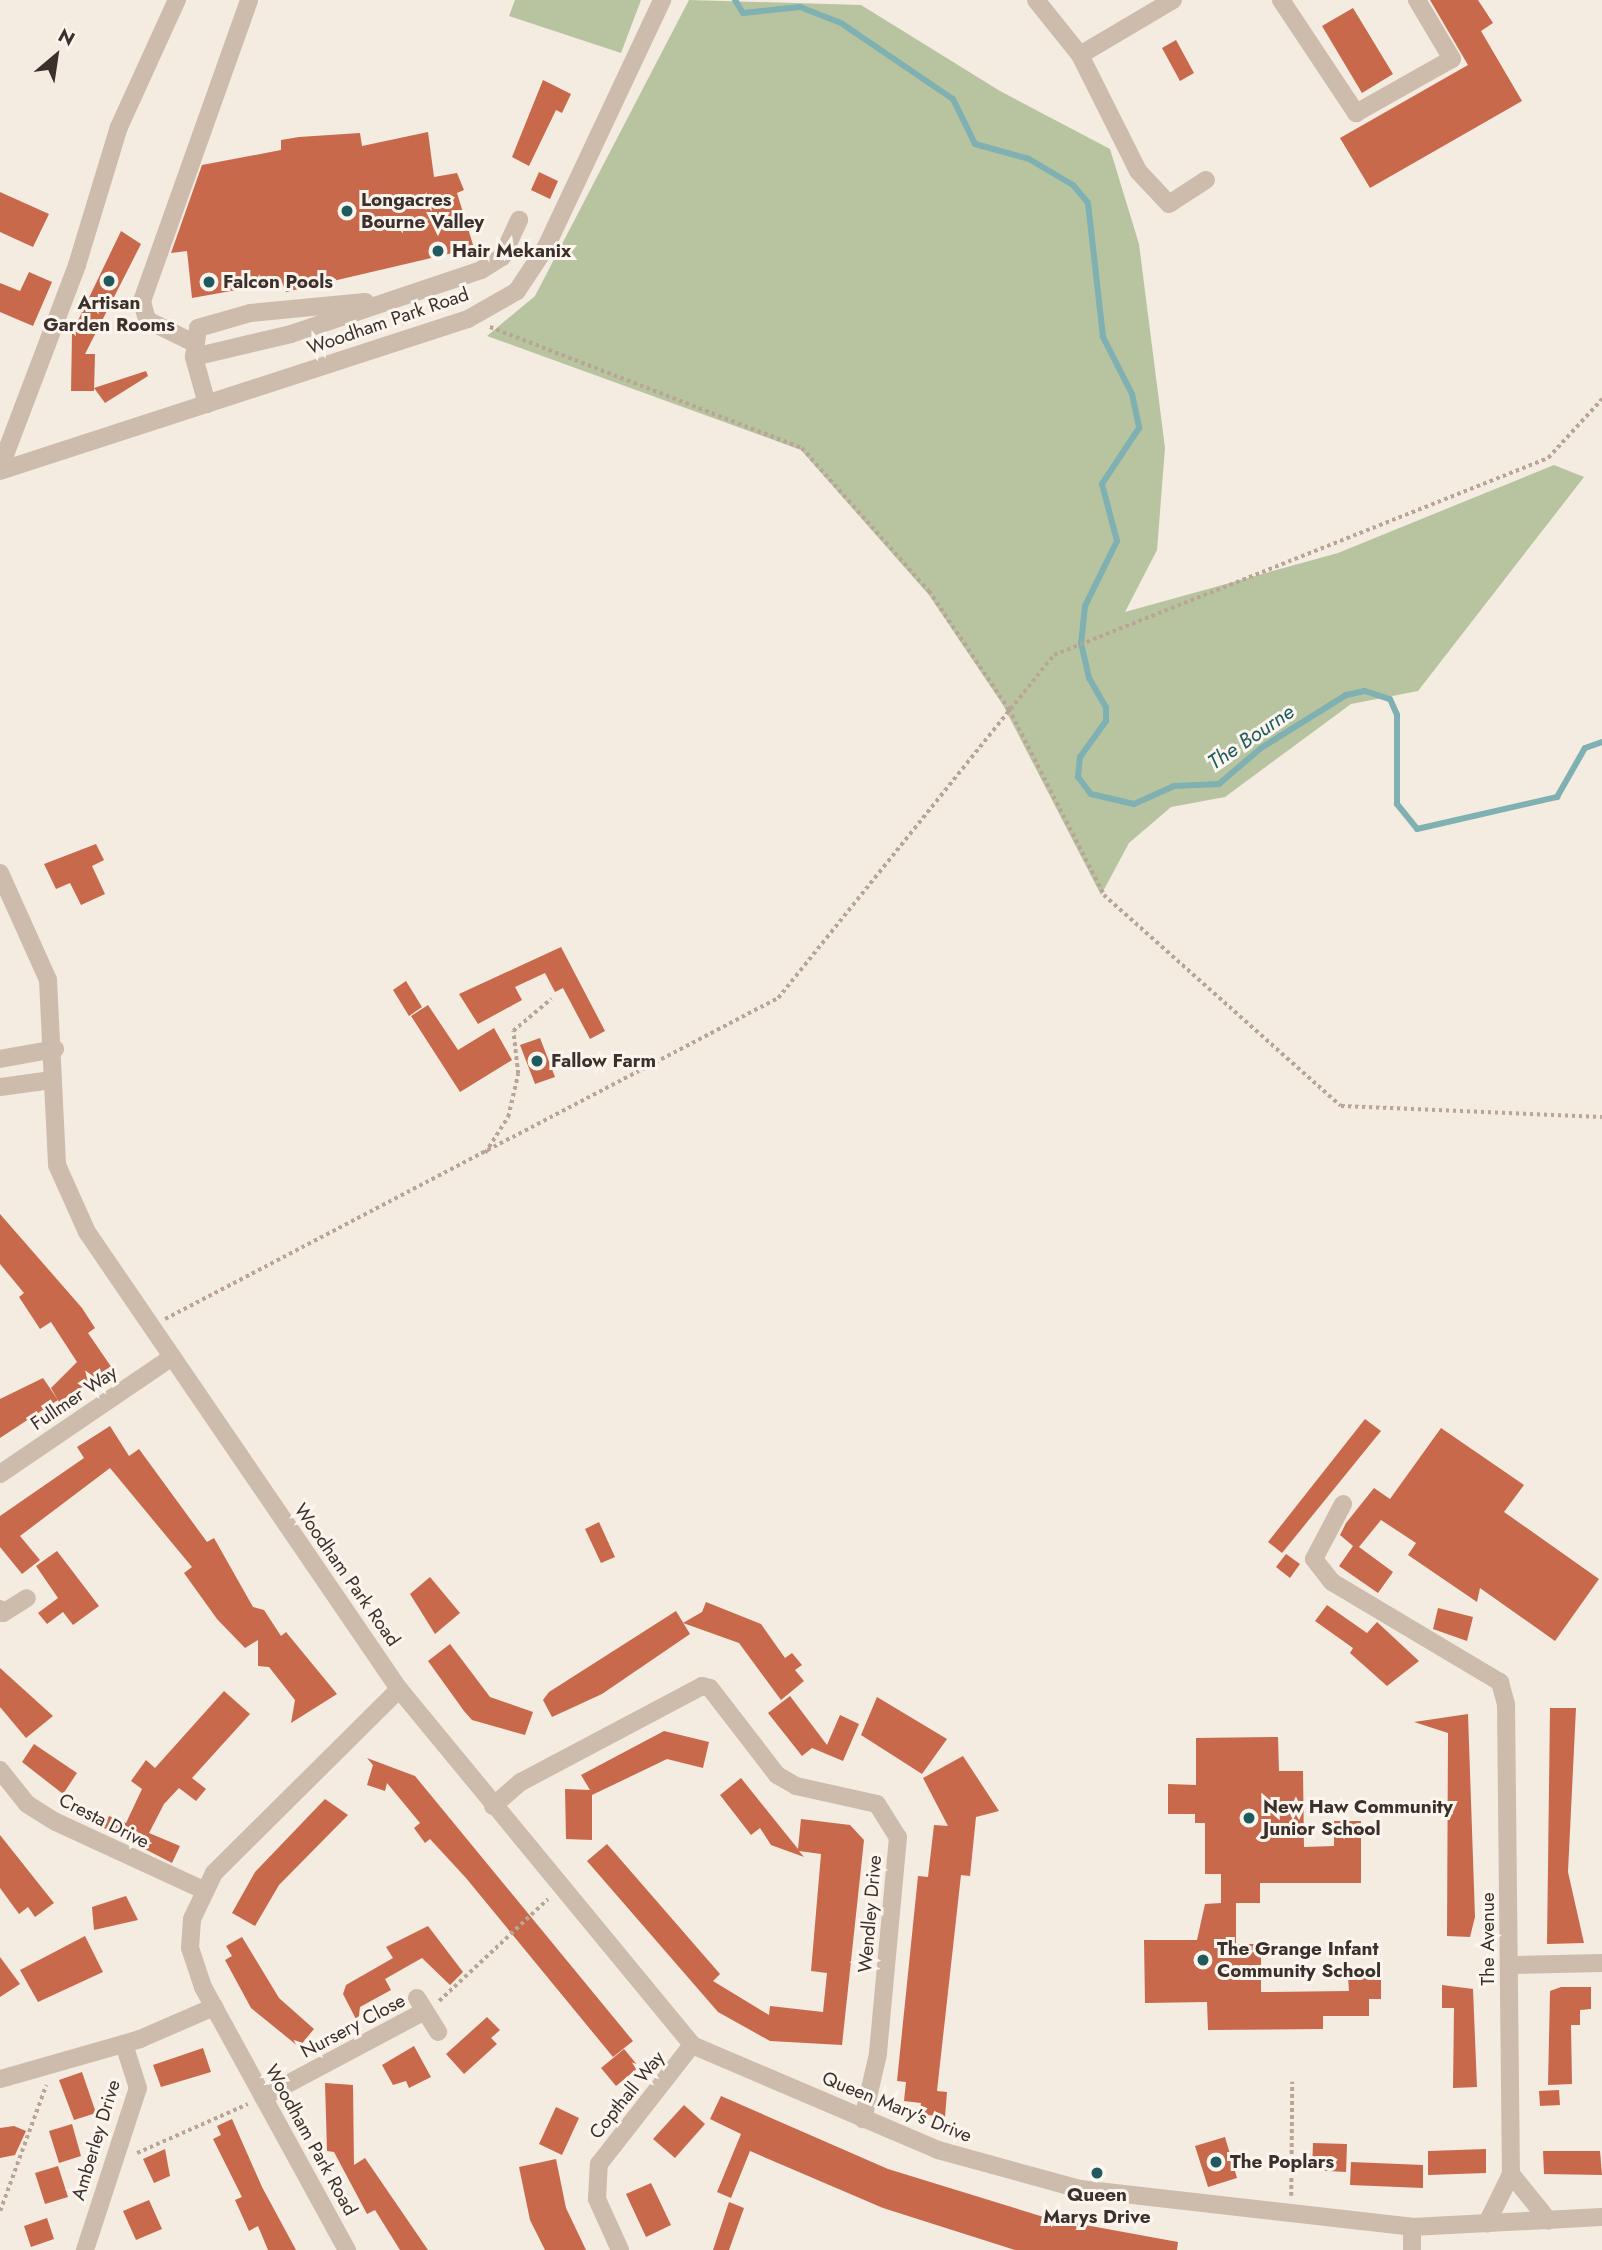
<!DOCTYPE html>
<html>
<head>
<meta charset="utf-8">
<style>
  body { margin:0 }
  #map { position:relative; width:1602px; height:2250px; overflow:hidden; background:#f4ebe1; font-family:Jost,sans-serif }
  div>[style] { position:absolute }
  .green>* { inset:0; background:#b8c4a0 }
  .stream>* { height:6px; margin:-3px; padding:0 3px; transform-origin:3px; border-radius:3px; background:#7fb0b2 }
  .building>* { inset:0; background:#c8694b }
  .path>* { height:3.5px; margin-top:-1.75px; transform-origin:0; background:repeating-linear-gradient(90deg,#b9a596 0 3.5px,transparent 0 7px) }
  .minor>* { height:18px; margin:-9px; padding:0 9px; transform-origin:9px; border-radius:9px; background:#cdbbac }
  .dots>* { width:19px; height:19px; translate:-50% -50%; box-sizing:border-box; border:4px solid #fbf5ee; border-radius:50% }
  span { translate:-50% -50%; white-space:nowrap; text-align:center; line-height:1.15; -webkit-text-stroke:6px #fbf5ee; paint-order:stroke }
  .poi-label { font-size:19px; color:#3b302b; font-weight:700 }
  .left { translate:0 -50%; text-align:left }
  .street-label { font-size:19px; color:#3b302b }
  .water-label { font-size:21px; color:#1f5a5e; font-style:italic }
  .north { position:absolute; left:21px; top:21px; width:70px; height:70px; -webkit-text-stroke:5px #fbf5ee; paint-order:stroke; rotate:29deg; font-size:19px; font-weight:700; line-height:28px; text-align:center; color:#3b302b }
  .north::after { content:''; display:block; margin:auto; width:24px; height:32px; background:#3b302b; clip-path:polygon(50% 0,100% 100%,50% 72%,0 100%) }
</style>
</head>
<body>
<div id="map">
  <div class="green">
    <i style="clip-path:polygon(515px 0,641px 0,621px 53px,509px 16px)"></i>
    <i style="clip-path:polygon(689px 0,861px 5px,1000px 91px,1110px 149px,1139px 244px,1165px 448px,1157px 550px,1125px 612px,1338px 553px,1554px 465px,1584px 477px,1418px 691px,1351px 704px,1225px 797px,1171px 807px,1129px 843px,1101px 895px,1003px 705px,929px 595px,801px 450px,487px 336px,535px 296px)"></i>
  </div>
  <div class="stream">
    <i style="left:735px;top:0;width:15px;rotate:58deg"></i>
    <i style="left:743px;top:13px;width:57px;rotate:-6deg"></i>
    <i style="left:800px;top:7px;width:44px;rotate:21.3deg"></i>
    <i style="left:841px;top:23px;width:135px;rotate:34.2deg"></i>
    <i style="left:953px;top:99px;width:50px;rotate:63.9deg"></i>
    <i style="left:975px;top:144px;width:56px;rotate:15.5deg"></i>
    <i style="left:1029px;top:159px;width:51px;rotate:30.6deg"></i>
    <i style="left:1073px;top:185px;width:23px;rotate:50deg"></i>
    <i style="left:1088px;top:203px;width:135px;rotate:83.6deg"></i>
    <i style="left:1103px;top:337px;width:64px;rotate:63deg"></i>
    <i style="left:1132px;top:394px;width:35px;rotate:78deg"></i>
    <i style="left:1139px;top:428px;width:67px;rotate:123.5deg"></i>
    <i style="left:1102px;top:484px;width:59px;rotate:75.3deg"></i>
    <i style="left:1117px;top:541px;width:72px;rotate:116.2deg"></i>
    <i style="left:1085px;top:606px;width:37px;rotate:96deg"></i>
    <i style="left:1081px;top:643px;width:36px;rotate:77deg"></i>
    <i style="left:1089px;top:678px;width:34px;rotate:60deg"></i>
    <i style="left:1106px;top:708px;width:13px;rotate:90deg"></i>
    <i style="left:1106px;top:721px;width:44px;rotate:125.8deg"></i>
    <i style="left:1080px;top:757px;width:20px;rotate:96deg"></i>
    <i style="left:1078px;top:777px;width:21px;rotate:53deg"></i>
    <i style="left:1091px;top:794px;width:44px;rotate:13.1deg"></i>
    <i style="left:1134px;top:804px;width:44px;rotate:-24.2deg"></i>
    <i style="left:1174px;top:786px;width:45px;rotate:-2.5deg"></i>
    <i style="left:1219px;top:784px;width:55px;rotate:-40.6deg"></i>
    <i style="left:1261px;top:748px;width:100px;rotate:-31.9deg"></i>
    <i style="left:1346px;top:695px;width:19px;rotate:-12deg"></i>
    <i style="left:1365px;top:691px;width:26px;rotate:18deg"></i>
    <i style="left:1390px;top:699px;width:17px;rotate:66deg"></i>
    <i style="left:1397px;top:715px;width:89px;rotate:90deg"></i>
    <i style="left:1397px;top:804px;width:32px;rotate:51deg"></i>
    <i style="left:1417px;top:829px;width:144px;rotate:-12.9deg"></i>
    <i style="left:1557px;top:797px;width:56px;rotate:-60.3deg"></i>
    <i style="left:1585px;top:748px;width:18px;rotate:-19deg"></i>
  </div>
  <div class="building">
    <i style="clip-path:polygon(1430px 0,1478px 0,1493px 23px,1481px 31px,1522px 101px,1370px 188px,1340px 138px,1468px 65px)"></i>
    <i style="clip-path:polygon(1353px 8px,1393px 74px,1362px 93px,1322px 26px)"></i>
    <i style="clip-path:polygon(1176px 40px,1194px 73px,1180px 81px,1162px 48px)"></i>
    <i style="clip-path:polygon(543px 80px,571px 94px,562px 113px,556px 110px,529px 166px,512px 157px)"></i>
    <i style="clip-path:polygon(428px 132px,434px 177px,457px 173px,464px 190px,457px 193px,474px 248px,286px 292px,282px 282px,192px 298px,187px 251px,171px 253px,202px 165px,281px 150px,281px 140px,299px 137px,360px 133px,362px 146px)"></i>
    <i style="clip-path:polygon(539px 172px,558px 181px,550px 199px,531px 190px)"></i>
    <i style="clip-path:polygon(0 192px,49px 214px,33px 247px,0 232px)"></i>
    <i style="clip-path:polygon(121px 231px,141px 244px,85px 354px,95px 354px,94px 391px,71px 391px,72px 333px)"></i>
    <i style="clip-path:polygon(29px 272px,52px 282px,33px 326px,0 312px,0 283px,20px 291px)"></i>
    <i style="clip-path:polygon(146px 371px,148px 376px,105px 403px,94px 388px)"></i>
    <i style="clip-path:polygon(96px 844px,104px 860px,92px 866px,105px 894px,81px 905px,70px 883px,56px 889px,44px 864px)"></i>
    <i style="clip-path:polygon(561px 947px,605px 1031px,590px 1039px,563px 988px,555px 992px,545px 973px,515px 987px,522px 1000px,478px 1024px,459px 994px)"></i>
    <i style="clip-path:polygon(406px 981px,422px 1007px,409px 1016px,393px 990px)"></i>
    <i style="clip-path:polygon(428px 1005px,458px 1050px,494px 1028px,512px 1060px,460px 1092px,411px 1016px)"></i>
    <i style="clip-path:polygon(540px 1038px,555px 1077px,535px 1084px,520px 1045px)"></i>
    <i style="clip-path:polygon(0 1214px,82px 1308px,95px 1328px,88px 1333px,112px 1368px,59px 1402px,51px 1388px,77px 1362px,51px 1322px,40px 1329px,19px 1297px,24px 1293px,0 1264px)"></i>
    <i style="clip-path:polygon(43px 1378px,58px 1400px,0 1438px,0 1399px)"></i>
    <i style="clip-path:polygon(1365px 1419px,1381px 1431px,1282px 1553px,1268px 1542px)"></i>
    <i style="clip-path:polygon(110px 1426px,129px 1456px,139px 1449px,207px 1542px,214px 1538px,253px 1607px,264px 1610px,281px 1636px,286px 1632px,337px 1694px,291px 1723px,295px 1700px,269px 1667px,258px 1666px,258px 1640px,245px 1648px,217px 1619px,184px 1573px,192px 1567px,110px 1468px,20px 1536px,40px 1560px,22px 1574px,0 1547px,0 1516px,84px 1458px,77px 1447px)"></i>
    <i style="clip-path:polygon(1441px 1428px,1524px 1485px,1504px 1512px,1599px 1579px,1555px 1641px,1480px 1588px,1477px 1602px,1408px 1555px,1416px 1543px,1381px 1520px,1359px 1547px,1393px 1572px,1378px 1593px,1339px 1566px,1353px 1546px,1340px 1535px,1346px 1523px,1374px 1488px,1390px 1499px)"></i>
    <i style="clip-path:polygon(599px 1522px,615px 1557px,601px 1563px,585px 1529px)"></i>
    <i style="clip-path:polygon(57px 1551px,99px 1606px,73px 1625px,63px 1612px,47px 1624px,38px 1613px,58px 1598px,36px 1566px)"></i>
    <i style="clip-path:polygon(1286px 1554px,1300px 1564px,1290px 1578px,1276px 1567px)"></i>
    <i style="clip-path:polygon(430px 1577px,460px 1613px,435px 1634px,410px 1594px)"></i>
    <i style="clip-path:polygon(706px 1602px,761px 1624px,785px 1658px,792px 1653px,802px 1665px,795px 1670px,804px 1681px,781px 1700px,739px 1643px,683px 1623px,702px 1612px)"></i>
    <i style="clip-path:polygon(1327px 1605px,1367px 1633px,1377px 1622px,1419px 1661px,1387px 1686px,1350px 1653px,1353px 1648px,1315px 1621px)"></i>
    <i style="clip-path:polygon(1438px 1608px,1473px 1617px,1467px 1641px,1433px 1629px)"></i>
    <i style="clip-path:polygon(676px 1611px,690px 1634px,602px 1694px,552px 1717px,543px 1700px,549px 1692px)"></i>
    <i style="clip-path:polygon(450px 1644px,490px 1697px,533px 1712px,525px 1735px,472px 1720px,464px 1711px,428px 1661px)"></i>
    <i style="clip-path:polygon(0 1668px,53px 1716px,26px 1738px,0 1707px)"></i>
    <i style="clip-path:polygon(224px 1691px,250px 1714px,192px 1778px,206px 1789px,196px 1801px,179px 1788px,164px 1804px,149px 1833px,180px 1846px,172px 1863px,104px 1828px,109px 1816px,126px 1823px,142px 1789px,131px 1781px,146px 1760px,155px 1768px)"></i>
    <i style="clip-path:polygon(790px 1696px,827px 1745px,840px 1715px,859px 1724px,843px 1761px,812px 1748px,802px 1756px,768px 1713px)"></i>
    <i style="clip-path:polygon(877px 1697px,947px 1739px,922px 1774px,861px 1735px)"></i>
    <i style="clip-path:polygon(1550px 1708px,1576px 1708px,1568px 1872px,1584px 1943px,1547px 1944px)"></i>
    <i style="clip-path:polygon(1468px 1714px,1475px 1917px,1470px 1937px,1447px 1936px,1448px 1733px,1414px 1722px)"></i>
    <i style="clip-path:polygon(664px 1731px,709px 1742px,703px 1768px,667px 1759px,592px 1795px,592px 1840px,566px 1839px,565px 1789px,590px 1790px,581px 1775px)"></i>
    <i style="clip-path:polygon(1278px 1737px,1279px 1771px,1303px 1771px,1304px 1847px,1334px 1846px,1334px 1821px,1361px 1821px,1361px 1883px,1260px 1883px,1260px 1903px,1236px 1903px,1236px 1944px,1261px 1944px,1261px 1992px,1349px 1991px,1348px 1977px,1381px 1976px,1381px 1999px,1369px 1999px,1369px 2016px,1323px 2016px,1323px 2029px,1208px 2030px,1207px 2002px,1145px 2003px,1144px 1940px,1197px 1940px,1205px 1904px,1221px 1903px,1221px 1874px,1205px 1874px,1205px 1823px,1195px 1823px,1195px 1814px,1168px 1814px,1168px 1784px,1196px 1785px,1196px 1738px)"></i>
    <i style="clip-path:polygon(34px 1744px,77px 1773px,63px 1794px,22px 1762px)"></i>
    <i style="clip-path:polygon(963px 1756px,999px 1811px,976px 1817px,970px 1876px,961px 1875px,937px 2091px,947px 2092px,945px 2117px,919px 2114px,921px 2103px,904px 2101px,906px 2082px,897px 2081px,918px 1876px,928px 1877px,934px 1825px,948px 1826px,923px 1778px)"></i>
    <i style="clip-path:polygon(367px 1758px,415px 1776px,633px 2041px,613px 2057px,466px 1878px,430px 1839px,425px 1843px,414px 1828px,420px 1823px,387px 1783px,385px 1791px,367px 1785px,373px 1765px)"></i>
    <i style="clip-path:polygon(741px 1778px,798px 1849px,801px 1819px,850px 1825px,864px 1840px,842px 2045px,770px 2041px,718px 2012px,587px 1861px,607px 1844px,720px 1974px,713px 1981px,769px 2015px,770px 2006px,823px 2012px,827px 1973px,811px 1971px,821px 1854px,799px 1851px,804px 1857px,771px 1845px,760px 1828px,751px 1835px,720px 1795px)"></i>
    <i style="clip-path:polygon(325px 1799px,348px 1815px,279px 1885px,255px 1926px,232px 1913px,255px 1872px)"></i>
    <i style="clip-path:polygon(0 1835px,54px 1903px,35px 1917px,28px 1907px,19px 1914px,0 1888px)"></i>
    <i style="clip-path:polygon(126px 1896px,138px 1920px,94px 1930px,92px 1907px)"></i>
    <i style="clip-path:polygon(428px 1926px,463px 1972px,450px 1985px,422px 1958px,385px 1979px,391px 1990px,360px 2007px,358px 2023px,343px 1994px,346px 1985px,393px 1958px,386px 1947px)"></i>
    <i style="clip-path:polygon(85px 1936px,103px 1972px,38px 2002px,20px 1970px)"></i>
    <i style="clip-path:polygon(242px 1937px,279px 1998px,314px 2029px,299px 2047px,251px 2008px,225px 1960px,232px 1956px,226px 1946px)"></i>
    <i style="clip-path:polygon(0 1957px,20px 1984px,0 1997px)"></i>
    <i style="clip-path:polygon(1442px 1985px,1473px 1989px,1477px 2087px,1453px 2088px,1454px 2008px,1442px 2008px)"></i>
    <i style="clip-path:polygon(1561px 1987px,1591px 1987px,1591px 2009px,1580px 2010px,1580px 2025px,1571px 2025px,1572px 2084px,1548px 2085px,1550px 1991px)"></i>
    <i style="clip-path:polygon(487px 2017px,500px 2030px,491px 2038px,497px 2044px,464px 2074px,446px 2054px)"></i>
    <i style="clip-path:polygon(414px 2046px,431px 2077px,409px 2088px,406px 2081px,393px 2085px,382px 2065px)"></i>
    <i style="clip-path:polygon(203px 2048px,211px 2072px,161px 2087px,153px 2065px)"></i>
    <i style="clip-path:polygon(624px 2049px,639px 2067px,616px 2086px,601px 2068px)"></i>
    <i style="clip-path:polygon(82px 2072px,96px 2113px,74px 2120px,59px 2080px)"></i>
    <i style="clip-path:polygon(325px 2083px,353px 2085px,354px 2165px,365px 2158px,428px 2250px,400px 2250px,375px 2210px,367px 2214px,334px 2152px,327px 2151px)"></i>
    <i style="clip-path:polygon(1559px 2090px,1560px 2105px,1540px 2106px,1539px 2091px)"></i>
    <i style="clip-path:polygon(721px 2096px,888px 2169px,1047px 2218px,1178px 2242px,1177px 2250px,1015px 2250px,883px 2208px,750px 2151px,731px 2198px,717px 2192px,741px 2134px,710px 2119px)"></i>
    <i style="clip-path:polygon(684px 2105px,705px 2124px,675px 2158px,653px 2139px)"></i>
    <i style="clip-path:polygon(556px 2107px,579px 2118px,562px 2155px,539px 2144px)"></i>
    <i style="clip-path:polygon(232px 2119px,262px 2187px,296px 2250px,268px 2250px,258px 2226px,249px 2231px,235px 2200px,242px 2197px,213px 2139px,221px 2135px,217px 2126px)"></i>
    <i style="clip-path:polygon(72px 2124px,81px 2156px,59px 2163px,49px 2131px)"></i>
    <i style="clip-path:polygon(14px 2126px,26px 2131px,15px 2155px,0 2158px,0 2128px)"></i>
    <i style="clip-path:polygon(1225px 2137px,1237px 2178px,1208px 2187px,1195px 2146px)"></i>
    <i style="clip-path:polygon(1313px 2143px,1347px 2144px,1346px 2172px,1312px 2170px)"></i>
    <i style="clip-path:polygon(165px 2149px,170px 2176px,154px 2183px,143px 2159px)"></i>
    <i style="clip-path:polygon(1486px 2149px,1486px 2173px,1428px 2175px,1428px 2151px)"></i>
    <i style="clip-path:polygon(1543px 2151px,1600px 2151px,1602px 2175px,1544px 2174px)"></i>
    <i style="clip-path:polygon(556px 2159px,566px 2208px,586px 2250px,545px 2250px,530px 2220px,519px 2167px)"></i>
    <i style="clip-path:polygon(1351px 2162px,1423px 2165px,1423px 2188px,1350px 2185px)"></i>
    <i style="clip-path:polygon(58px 2166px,68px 2197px,45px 2204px,35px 2173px)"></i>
    <i style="clip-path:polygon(651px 2183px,671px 2225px,646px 2237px,626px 2194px)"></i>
    <i style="clip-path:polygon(149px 2200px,162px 2229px,136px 2240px,123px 2211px)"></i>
    <i style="clip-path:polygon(729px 2202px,744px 2208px,729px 2250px,713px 2250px)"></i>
    <i style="clip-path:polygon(47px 2218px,54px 2239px,31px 2247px,24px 2226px)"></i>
  </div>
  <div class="path">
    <i style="left:490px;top:327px;width:335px;rotate:21.2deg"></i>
    <i style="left:802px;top:448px;width:191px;rotate:48.4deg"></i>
    <i style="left:929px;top:591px;width:143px;rotate:55.9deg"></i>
    <i style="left:1009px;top:709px;width:209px;rotate:62.9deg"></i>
    <i style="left:1104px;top:895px;width:317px;rotate:41.7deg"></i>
    <i style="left:1341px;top:1106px;width:261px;rotate:2.4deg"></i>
    <i style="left:485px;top:1153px;width:43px;rotate:-57.4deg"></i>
    <i style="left:508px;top:1117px;width:44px;rotate:-76.9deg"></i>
    <i style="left:518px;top:1074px;width:43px;rotate:-96.6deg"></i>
    <i style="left:513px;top:1031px;width:50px;rotate:-40.1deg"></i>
    <i style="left:165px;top:1319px;width:692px;rotate:-27.64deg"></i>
    <i style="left:778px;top:998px;width:440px;rotate:-51.2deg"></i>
    <i style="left:1054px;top:655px;width:532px;rotate:-21.74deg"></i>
    <i style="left:1548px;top:458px;width:80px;rotate:-47.5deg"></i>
    <i style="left:439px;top:2001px;width:149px;rotate:-43.1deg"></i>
    <i style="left:137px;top:2153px;width:121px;rotate:-23.8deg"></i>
    <i style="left:1291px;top:2196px;width:114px;rotate:-89.5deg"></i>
    <i style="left:0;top:2211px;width:134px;rotate:-69.9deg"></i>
  </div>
  <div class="minor">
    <i style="left:1036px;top:0;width:70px;rotate:51.3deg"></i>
    <i style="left:1080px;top:55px;width:130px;rotate:63.4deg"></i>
    <i style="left:1138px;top:171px;width:45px;rotate:46.8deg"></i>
    <i style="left:1169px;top:204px;width:44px;rotate:-33deg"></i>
    <i style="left:1281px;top:0;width:136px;rotate:56.4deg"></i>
    <i style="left:1356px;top:113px;width:110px;rotate:-29.4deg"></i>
    <i style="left:1452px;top:59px;width:69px;rotate:-120.7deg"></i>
    <i style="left:1080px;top:55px;width:108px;rotate:-30.6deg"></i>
    <i style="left:194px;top:343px;width:52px;rotate:-153.9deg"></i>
    <i style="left:147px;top:320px;width:20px;rotate:-105deg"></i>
    <i style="left:142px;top:301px;width:319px;rotate:-70.4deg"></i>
    <i style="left:194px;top:357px;width:100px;rotate:-13.3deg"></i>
    <i style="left:291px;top:334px;width:200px;rotate:-18.6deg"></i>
    <i style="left:481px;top:270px;width:25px;rotate:-32deg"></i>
    <i style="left:502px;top:257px;width:41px;rotate:-65.3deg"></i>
    <i style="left:207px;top:404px;width:49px;rotate:-105.5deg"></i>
    <i style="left:194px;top:357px;width:29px;rotate:-82deg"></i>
    <i style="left:198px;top:328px;width:54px;rotate:-16.1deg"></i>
    <i style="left:250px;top:313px;width:116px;rotate:-5.5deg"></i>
    <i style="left:0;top:468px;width:217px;rotate:-69.2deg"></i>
    <i style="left:77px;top:265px;width:144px;rotate:-73.1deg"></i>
    <i style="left:119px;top:127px;width:140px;rotate:-65.5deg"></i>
    <i style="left:0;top:471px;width:492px;rotate:-18deg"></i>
    <i style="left:468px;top:319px;width:56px;rotate:-29.7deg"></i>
    <i style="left:517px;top:291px;width:53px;rotate:-56.6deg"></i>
    <i style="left:546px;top:247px;width:273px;rotate:-64.8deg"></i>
    <i style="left:0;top:873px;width:117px;rotate:65.8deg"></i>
    <i style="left:48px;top:980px;width:185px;rotate:87.2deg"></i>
    <i style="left:57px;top:1165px;width:73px;rotate:65.9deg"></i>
    <i style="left:87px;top:1232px;width:553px;rotate:55.68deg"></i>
    <i style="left:399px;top:1689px;width:461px;rotate:50.5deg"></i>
    <i style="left:692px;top:2045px;width:267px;rotate:23.1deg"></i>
    <i style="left:938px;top:2150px;width:147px;rotate:15.4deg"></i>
    <i style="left:1080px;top:2189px;width:334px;rotate:6.5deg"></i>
    <i style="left:1412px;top:2227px;width:190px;rotate:-3deg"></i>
    <i style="left:0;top:1059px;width:56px;rotate:-10.3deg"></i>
    <i style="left:0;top:1087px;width:52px;rotate:-7.7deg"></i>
    <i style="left:0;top:1474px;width:208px;rotate:-34.2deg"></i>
    <i style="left:1343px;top:1504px;width:62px;rotate:117.8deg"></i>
    <i style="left:1314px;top:1559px;width:29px;rotate:52deg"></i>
    <i style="left:1332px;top:1582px;width:196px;rotate:30.8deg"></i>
    <i style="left:1500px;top:1682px;width:23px;rotate:75deg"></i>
    <i style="left:1506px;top:1704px;width:470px;rotate:89.4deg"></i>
    <i style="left:1511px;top:2174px;width:55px;rotate:116.1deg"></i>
    <i style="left:0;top:1609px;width:5px;rotate:53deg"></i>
    <i style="left:3px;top:1613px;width:28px;rotate:-32deg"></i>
    <i style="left:0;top:1770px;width:43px;rotate:51.5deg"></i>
    <i style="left:27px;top:1804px;width:34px;rotate:32deg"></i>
    <i style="left:56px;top:1822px;width:162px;rotate:24.8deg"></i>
    <i style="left:493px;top:1806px;width:37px;rotate:-41deg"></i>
    <i style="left:521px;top:1782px;width:205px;rotate:-27.9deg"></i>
    <i style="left:702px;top:1686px;width:8px;rotate:14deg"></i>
    <i style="left:710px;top:1688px;width:110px;rotate:52.4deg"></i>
    <i style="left:777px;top:1775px;width:22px;rotate:30deg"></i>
    <i style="left:796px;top:1786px;width:83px;rotate:12.5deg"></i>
    <i style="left:877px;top:1804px;width:39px;rotate:58deg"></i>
    <i style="left:898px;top:1837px;width:218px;rotate:95.3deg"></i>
    <i style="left:878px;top:2054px;width:67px;rotate:103deg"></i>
    <i style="left:1510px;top:1965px;width:92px;rotate:-1.2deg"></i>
    <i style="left:417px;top:1998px;width:40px;rotate:58deg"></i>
    <i style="left:0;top:2079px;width:146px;rotate:-15.9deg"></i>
    <i style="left:140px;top:2039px;width:81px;rotate:-23.4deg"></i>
    <i style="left:263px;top:2097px;width:183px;rotate:-28deg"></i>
    <i style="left:1511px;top:2174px;width:60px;rotate:51deg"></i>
    <i style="left:1412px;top:2227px;width:23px;rotate:90deg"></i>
    <i style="left:85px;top:2250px;width:170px;rotate:-71.9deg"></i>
    <i style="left:138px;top:2088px;width:46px;rotate:-107.7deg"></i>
    <i style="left:347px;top:2250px;width:300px;rotate:-118.7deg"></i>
    <i style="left:203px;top:1987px;width:41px;rotate:-108.4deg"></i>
    <i style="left:190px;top:1948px;width:29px;rotate:-86deg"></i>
    <i style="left:192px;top:1919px;width:51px;rotate:-64.4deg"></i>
    <i style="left:214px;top:1873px;width:261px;rotate:-44.8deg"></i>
    <i style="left:620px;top:2250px;width:56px;rotate:-114.3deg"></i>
    <i style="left:597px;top:2199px;width:35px;rotate:-87deg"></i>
    <i style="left:599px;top:2164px;width:151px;rotate:-52deg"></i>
  </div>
  <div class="dots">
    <i style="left:347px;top:211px;background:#1f5a5e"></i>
    <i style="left:438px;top:251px;background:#1f5a5e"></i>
    <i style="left:109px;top:281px;background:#1f5a5e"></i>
    <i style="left:209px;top:282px;background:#1f5a5e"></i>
    <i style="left:537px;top:1061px;background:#1f5a5e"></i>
    <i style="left:1249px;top:1818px;background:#1f5a5e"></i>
    <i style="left:1203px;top:1960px;background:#1f5a5e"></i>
    <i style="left:1216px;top:2162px;background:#1f5a5e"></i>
    <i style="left:1097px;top:2173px;background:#1f5a5e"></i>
  </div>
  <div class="poi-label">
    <span class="left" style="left:361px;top:211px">Longacres<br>Bourne Valley</span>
    <span class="left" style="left:452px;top:251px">Hair Mekanix</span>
    <span class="left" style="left:223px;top:282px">Falcon Pools</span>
    <span style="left:109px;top:314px">Artisan<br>Garden Rooms</span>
    <span class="left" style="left:551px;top:1061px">Fallow Farm</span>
    <span class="left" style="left:1263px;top:1818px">New Haw Community<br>Junior School</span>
    <span class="left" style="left:1217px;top:1960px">The Grange Infant<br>Community School</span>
    <span class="left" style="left:1230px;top:2162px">The Poplars</span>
    <span style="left:1097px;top:2206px">Queen<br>Marys Drive</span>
  </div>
  <div class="street-label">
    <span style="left:388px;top:321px;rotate:-19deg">Woodham Park Road</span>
    <span style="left:74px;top:1398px;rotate:-34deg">Fullmer Way</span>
    <span style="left:347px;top:1575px;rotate:55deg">Woodham Park Road</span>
    <span style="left:104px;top:1821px;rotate:27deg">Cresta Drive</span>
    <span style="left:870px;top:1914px;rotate:-85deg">Wendley Drive</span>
    <span style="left:1488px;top:1939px;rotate:-90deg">The Avenue</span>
    <span style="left:353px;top:2026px;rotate:-28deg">Nursery Close</span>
    <span style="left:627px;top:2095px;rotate:-51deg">Copthall Way</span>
    <span style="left:897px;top:2107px;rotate:22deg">Queen Mary's Drive</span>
    <span style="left:96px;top:2140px;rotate:-73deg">Amberley Drive</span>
    <span style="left:311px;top:2140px;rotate:61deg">Woodham Park Road</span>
  </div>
  <div class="water-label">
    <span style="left:1251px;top:737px;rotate:-34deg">The Bourne</span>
  </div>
  <div class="north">N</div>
</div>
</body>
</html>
